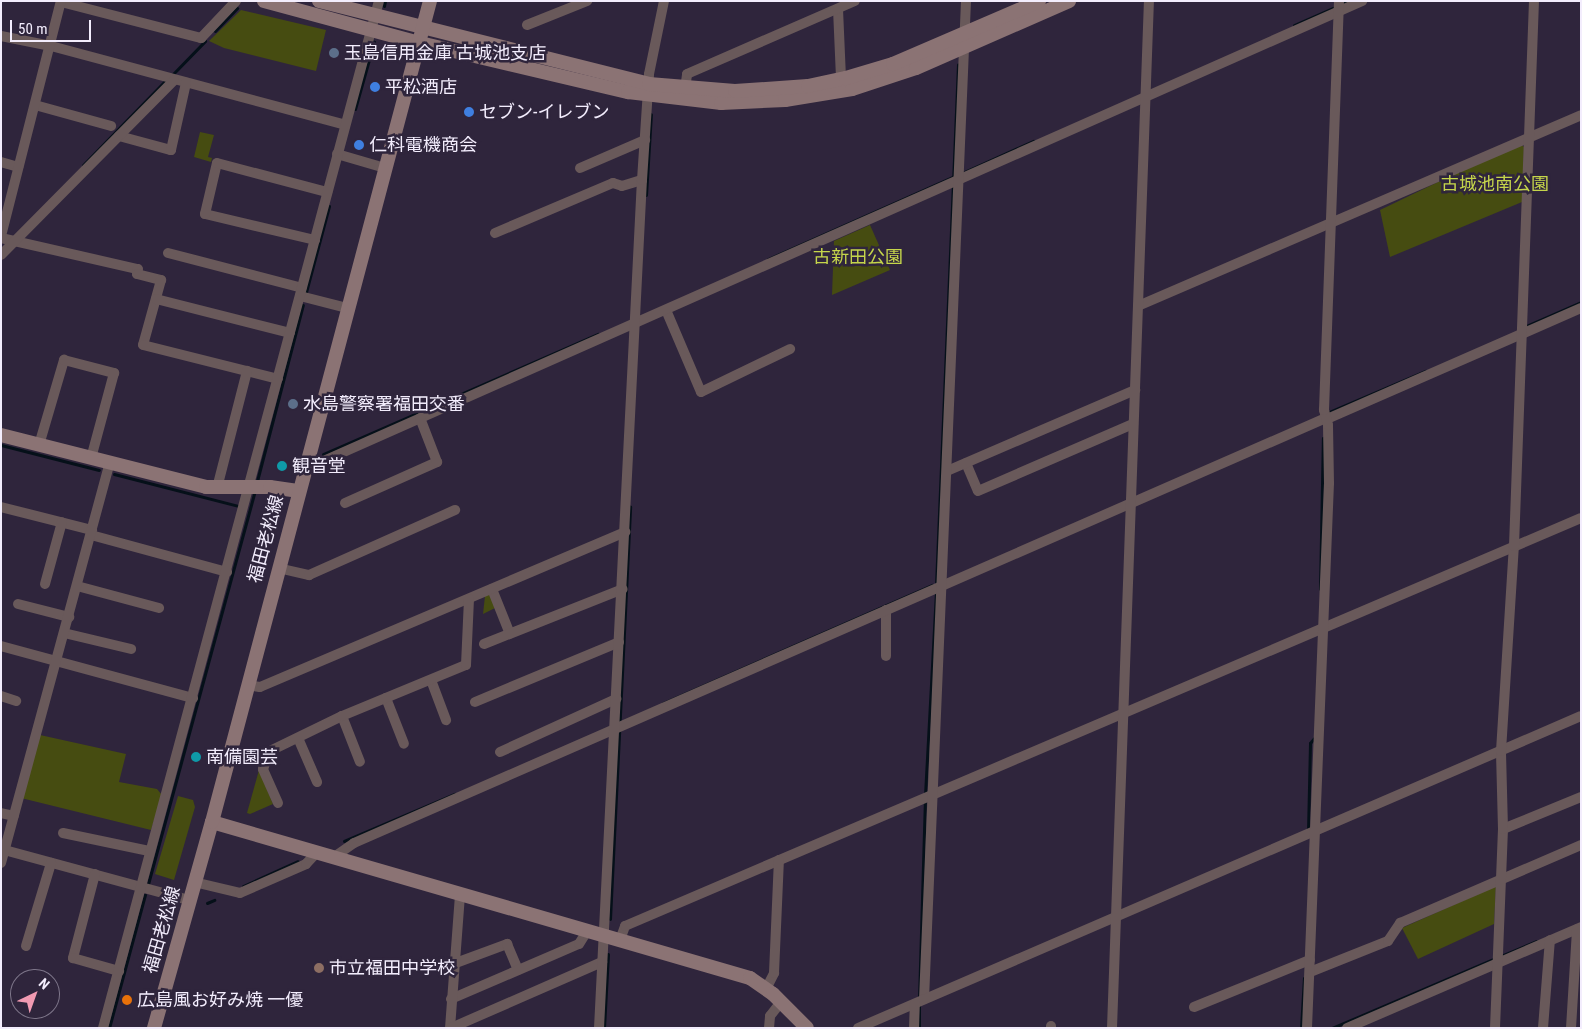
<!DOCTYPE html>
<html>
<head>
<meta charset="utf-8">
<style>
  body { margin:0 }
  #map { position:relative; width:1582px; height:1029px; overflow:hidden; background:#2f253c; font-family:"Roboto Condensed","Noto Sans JP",sans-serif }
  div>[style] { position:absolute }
  .green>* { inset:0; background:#464c11 }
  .stream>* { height:3px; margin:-1.5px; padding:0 1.5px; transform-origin:1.5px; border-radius:1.5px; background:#051019 }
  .street>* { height:10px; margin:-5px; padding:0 5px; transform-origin:5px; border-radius:5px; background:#69595a }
  .secondary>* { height:14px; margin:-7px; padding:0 7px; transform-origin:7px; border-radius:7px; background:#8b7374 }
  .dots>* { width:14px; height:14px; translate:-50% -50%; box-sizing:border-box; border:2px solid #2f253c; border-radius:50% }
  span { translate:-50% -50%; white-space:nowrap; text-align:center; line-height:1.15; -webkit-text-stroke:5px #2f253c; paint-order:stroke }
  .poi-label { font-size:18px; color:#f3edfd }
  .left { translate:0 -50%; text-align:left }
  .park-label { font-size:18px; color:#c5d54b }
  .street-label { font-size:18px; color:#f3edfd }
  .frame { position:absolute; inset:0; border:2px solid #f3edfd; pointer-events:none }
  .north { position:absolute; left:10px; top:969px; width:50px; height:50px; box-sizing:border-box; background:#2f253c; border:1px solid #7d7589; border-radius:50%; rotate:42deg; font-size:14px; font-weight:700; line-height:20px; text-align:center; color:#f3edfd }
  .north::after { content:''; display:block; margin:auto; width:18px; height:22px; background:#f19ab2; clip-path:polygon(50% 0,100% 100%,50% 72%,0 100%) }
  .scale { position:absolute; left:10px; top:20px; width:81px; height:22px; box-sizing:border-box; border:2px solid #f3edfd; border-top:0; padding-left:6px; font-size:15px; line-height:18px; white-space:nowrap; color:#f3edfd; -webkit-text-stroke:4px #2f253c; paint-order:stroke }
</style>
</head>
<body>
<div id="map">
  <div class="green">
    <i style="clip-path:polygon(241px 10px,326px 30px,316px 71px,224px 48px,209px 41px)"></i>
    <i style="clip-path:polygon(200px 132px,214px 135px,208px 157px,212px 158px,211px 162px,194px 157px)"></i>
    <i style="clip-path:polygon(1519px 143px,1524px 147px,1522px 202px,1390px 257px,1380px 210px)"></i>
    <i style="clip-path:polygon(870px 225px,890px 270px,832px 295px,834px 241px)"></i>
    <i style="clip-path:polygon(491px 593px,497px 607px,483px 614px,485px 596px)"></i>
    <i style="clip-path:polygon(40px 735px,126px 754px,119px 782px,157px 789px,162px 795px,151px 830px,21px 798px)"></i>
    <i style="clip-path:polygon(259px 770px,273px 804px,250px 814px,247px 813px)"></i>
    <i style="clip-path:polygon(178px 796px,193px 800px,195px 807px,174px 880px,155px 874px)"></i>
    <i style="clip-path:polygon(1496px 886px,1494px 924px,1418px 959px,1402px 928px)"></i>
  </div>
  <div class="stream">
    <i style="left:384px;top:6px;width:5px;rotate:-79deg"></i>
    <i style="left:1294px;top:25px;width:60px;rotate:-23.6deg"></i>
    <i style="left:215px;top:31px;width:32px;rotate:-46deg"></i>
    <i style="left:171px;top:76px;width:49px;rotate:-45.8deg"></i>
    <i style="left:355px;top:109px;width:70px;rotate:-74.2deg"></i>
    <i style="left:83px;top:165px;width:119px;rotate:-45.7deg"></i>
    <i style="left:964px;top:172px;width:76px;rotate:-24.2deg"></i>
    <i style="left:646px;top:195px;width:81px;rotate:-86.5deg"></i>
    <i style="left:768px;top:259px;width:204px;rotate:-24deg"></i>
    <i style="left:306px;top:292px;width:89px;rotate:-75deg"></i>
    <i style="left:1524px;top:327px;width:62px;rotate:-23.7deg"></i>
    <i style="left:1327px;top:413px;width:107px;rotate:-23.2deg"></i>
    <i style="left:1px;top:445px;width:101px;rotate:14.3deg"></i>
    <i style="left:323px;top:454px;width:300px;rotate:-23.6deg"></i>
    <i style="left:114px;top:474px;width:129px;rotate:14.4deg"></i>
    <i style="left:257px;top:481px;width:182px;rotate:-75.4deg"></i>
    <i style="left:936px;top:585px;width:521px;rotate:-87.58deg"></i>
    <i style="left:1320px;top:589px;width:151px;rotate:-88.9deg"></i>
    <i style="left:663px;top:703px;width:294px;rotate:-23.7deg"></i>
    <i style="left:925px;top:795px;width:204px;rotate:-86.9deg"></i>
    <i style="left:1308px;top:832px;width:89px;rotate:-88.7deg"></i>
    <i style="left:1310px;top:743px;width:6px;rotate:-51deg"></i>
    <i style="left:344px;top:841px;width:120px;rotate:-23.1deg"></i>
    <i style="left:148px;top:884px;width:405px;rotate:-74.8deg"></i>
    <i style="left:243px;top:886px;width:60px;rotate:-24.4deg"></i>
    <i style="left:207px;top:903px;width:8px;rotate:-23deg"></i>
    <i style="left:610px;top:919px;width:413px;rotate:-87.2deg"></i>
    <i style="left:1501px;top:956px;width:38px;rotate:-23deg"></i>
    <i style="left:919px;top:1000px;width:199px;rotate:-88.3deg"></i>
    <i style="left:109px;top:1028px;width:138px;rotate:-74.9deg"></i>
    <i style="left:604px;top:1028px;width:74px;rotate:-86.9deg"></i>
    <i style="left:919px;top:1028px;width:22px;rotate:-90deg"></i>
    <i style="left:1301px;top:1028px;width:50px;rotate:-86.6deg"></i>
    <i style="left:1332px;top:1028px;width:177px;rotate:-23.2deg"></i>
  </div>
  <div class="street">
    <i style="left:61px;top:2px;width:145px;rotate:14.4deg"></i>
    <i style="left:201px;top:38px;width:51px;rotate:-46.6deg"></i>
    <i style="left:838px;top:9px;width:70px;rotate:87.5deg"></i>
    <i style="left:527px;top:25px;width:65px;rotate:-21.8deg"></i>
    <i style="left:1px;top:36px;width:51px;rotate:11.3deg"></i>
    <i style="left:51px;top:46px;width:304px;rotate:15deg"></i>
    <i style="left:685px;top:89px;width:15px;rotate:-82deg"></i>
    <i style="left:687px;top:74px;width:183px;rotate:-23.5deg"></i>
    <i style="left:35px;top:105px;width:79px;rotate:15.4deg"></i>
    <i style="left:119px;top:136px;width:54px;rotate:15.1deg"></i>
    <i style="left:171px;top:150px;width:69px;rotate:-77.4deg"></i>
    <i style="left:337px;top:154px;width:50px;rotate:16.3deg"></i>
    <i style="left:1px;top:162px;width:18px;rotate:16deg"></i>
    <i style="left:580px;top:168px;width:71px;rotate:-23.3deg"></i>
    <i style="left:495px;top:233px;width:128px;rotate:-23deg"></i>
    <i style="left:613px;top:183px;width:9px;rotate:18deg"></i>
    <i style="left:622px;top:186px;width:21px;rotate:-17deg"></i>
    <i style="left:1px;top:236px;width:243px;rotate:-75.7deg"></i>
    <i style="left:1px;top:238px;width:140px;rotate:12.8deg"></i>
    <i style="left:138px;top:269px;width:5px;rotate:101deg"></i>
    <i style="left:137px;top:274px;width:25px;rotate:14deg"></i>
    <i style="left:161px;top:280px;width:67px;rotate:105.5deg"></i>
    <i style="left:143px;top:345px;width:139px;rotate:14.1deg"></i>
    <i style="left:315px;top:240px;width:113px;rotate:-166.7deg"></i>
    <i style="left:205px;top:214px;width:52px;rotate:-76.8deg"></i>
    <i style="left:217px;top:163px;width:114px;rotate:14.8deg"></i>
    <i style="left:168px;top:253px;width:138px;rotate:14.6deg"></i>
    <i style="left:1px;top:255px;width:246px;rotate:-45.3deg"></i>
    <i style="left:300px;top:296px;width:49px;rotate:14.3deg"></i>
    <i style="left:156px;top:299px;width:138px;rotate:14.2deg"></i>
    <i style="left:1138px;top:306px;width:482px;rotate:-23.3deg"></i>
    <i style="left:666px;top:310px;width:89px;rotate:66.9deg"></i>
    <i style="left:701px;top:392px;width:99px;rotate:-25.8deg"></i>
    <i style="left:1327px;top:419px;width:277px;rotate:-23.6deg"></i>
    <i style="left:39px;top:445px;width:89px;rotate:-73.6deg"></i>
    <i style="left:64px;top:360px;width:52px;rotate:14.6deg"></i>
    <i style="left:114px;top:373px;width:88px;rotate:105.1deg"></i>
    <i style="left:306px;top:463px;width:13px"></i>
    <i style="left:319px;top:463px;width:1141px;rotate:-23.89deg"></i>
    <i style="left:966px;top:463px;width:30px;rotate:67deg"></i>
    <i style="left:978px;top:491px;width:169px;rotate:-23.4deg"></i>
    <i style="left:947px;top:471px;width:205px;rotate:-23.3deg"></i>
    <i style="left:217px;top:488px;width:121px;rotate:-75.6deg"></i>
    <i style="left:345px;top:503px;width:101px;rotate:-24deg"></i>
    <i style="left:437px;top:462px;width:47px;rotate:-111.1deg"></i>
    <i style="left:1px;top:507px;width:94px;rotate:14.2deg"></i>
    <i style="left:91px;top:535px;width:141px;rotate:15.2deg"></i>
    <i style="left:278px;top:568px;width:32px;rotate:13deg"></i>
    <i style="left:309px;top:575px;width:160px;rotate:-24deg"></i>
    <i style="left:45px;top:584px;width:64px;rotate:-74.7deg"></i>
    <i style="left:77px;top:586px;width:85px;rotate:15deg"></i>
    <i style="left:492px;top:589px;width:48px;rotate:68.2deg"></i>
    <i style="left:18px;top:604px;width:53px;rotate:14.3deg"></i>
    <i style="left:64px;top:633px;width:69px;rotate:13.4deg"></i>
    <i style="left:484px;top:644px;width:149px;rotate:-21.6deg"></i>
    <i style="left:1px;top:646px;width:199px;rotate:15.2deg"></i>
    <i style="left:886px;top:656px;width:46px;rotate:-90deg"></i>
    <i style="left:431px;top:680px;width:43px;rotate:69.4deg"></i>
    <i style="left:247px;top:685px;width:13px;rotate:9deg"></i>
    <i style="left:260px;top:687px;width:397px;rotate:-23deg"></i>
    <i style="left:1px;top:696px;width:16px;rotate:18deg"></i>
    <i style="left:386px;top:698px;width:49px;rotate:68.6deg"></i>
    <i style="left:475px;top:702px;width:156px;rotate:-22.6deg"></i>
    <i style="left:342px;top:716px;width:49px;rotate:68.6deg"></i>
    <i style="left:298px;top:738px;width:48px;rotate:66.6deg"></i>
    <i style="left:500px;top:752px;width:128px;rotate:-24.6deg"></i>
    <i style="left:278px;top:803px;width:37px;rotate:-114deg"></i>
    <i style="left:263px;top:769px;width:19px;rotate:-69deg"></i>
    <i style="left:270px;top:751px;width:80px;rotate:-25.9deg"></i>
    <i style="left:342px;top:716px;width:134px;rotate:-22.4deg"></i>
    <i style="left:466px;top:665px;width:66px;rotate:-87.4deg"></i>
    <i style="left:1px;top:813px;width:13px;rotate:13deg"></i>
    <i style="left:1503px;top:829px;width:84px;rotate:-22.3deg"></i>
    <i style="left:63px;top:833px;width:88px;rotate:11.8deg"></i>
    <i style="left:1px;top:849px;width:195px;rotate:15.2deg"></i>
    <i style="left:334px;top:857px;width:24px;rotate:-35deg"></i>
    <i style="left:354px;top:843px;width:1061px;rotate:-23.62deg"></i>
    <i style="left:1px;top:863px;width:415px;rotate:-74.8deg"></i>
    <i style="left:95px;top:874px;width:87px;rotate:104.7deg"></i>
    <i style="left:73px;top:958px;width:48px;rotate:15.8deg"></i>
    <i style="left:194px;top:882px;width:47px;rotate:13.4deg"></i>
    <i style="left:240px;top:893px;width:72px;rotate:-23.7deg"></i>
    <i style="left:306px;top:864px;width:16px;rotate:-47deg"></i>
    <i style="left:620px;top:940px;width:15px;rotate:-70deg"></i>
    <i style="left:625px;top:926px;width:1039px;rotate:-23.11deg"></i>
    <i style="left:26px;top:946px;width:87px;rotate:-73.2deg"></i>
    <i style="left:453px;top:964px;width:58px;rotate:-20.3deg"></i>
    <i style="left:507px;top:944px;width:28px;rotate:67deg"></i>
    <i style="left:1310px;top:972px;width:84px;rotate:-21.7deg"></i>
    <i style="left:1388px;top:941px;width:22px;rotate:-56deg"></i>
    <i style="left:1400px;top:923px;width:197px;rotate:-23.3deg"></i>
    <i style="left:766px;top:989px;width:18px;rotate:-63deg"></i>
    <i style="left:774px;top:973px;width:113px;rotate:-87.5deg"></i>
    <i style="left:451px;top:999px;width:139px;rotate:-23.3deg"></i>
    <i style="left:579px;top:944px;width:15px;rotate:-58deg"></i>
    <i style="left:924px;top:999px;width:999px;rotate:-87.59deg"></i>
    <i style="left:1194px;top:1007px;width:125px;rotate:-22.1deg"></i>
    <i style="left:103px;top:1028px;width:1063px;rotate:-74.96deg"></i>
    <i style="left:450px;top:1028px;width:134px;rotate:-85.7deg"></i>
    <i style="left:451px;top:1028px;width:165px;rotate:-23.6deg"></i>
    <i style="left:599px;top:1028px;width:849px;rotate:-87.1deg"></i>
    <i style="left:642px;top:180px;width:106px;rotate:-86.2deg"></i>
    <i style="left:649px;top:74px;width:75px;rotate:-78.4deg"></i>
    <i style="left:769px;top:1028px;width:12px;rotate:-85deg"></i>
    <i style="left:770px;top:1016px;width:18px;rotate:-52deg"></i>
    <i style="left:858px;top:1028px;width:787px;rotate:-23.34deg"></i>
    <i style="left:914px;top:1028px;width:24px;rotate:-88deg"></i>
    <i style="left:1051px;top:1028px;width:2px;rotate:-90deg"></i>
    <i style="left:1112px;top:1028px;width:1028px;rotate:-87.94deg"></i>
    <i style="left:1307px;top:1028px;width:545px;rotate:-87.69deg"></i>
    <i style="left:1329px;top:483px;width:58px;rotate:-91deg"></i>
    <i style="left:1328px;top:425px;width:16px;rotate:-105deg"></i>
    <i style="left:1324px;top:410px;width:409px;rotate:-87.9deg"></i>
    <i style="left:1347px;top:1028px;width:255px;rotate:-23.3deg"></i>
    <i style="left:1495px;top:1028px;width:199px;rotate:-87.7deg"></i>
    <i style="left:1503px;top:829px;width:78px;rotate:-91.5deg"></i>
    <i style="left:1501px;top:751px;width:205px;rotate:-86.4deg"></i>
    <i style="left:1514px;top:546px;width:545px;rotate:-87.9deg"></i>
    <i style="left:1543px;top:1028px;width:88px;rotate:-85.5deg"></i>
    <i style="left:1571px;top:1028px;width:99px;rotate:-86.5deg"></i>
  </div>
  <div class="secondary">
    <i style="left:264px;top:1px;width:162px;rotate:15.1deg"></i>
    <i style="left:420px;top:43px;width:214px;rotate:13.3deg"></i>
    <i style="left:628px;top:92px;width:94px;rotate:6.7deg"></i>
    <i style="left:721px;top:103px;width:64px;rotate:-2.7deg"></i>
    <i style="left:785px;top:100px;width:68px;rotate:-9.3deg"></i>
    <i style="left:852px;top:89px;width:67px;rotate:-18.2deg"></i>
    <i style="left:916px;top:68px;width:167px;rotate:-23.6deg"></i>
    <i style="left:319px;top:1px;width:340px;rotate:14.1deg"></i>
    <i style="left:649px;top:84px;width:86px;rotate:4.7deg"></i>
    <i style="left:735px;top:91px;width:73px;rotate:-3.9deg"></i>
    <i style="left:808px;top:86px;width:39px;rotate:-12deg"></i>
    <i style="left:846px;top:78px;width:49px;rotate:-16.6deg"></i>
    <i style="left:893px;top:64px;width:159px;rotate:-23.3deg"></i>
    <i style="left:1px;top:435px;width:211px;rotate:14.2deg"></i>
    <i style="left:206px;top:487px;width:64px"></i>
    <i style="left:270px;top:487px;width:28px;rotate:8deg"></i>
    <i style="left:212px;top:822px;width:560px;rotate:16.17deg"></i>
    <i style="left:750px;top:978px;width:28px;rotate:35deg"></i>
    <i style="left:773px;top:994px;width:48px;rotate:45deg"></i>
    <i style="left:154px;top:1028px;width:214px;rotate:-74.3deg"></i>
    <i style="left:212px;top:822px;width:849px;rotate:-75.13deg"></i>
  </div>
  <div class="dots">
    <i style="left:334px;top:53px;background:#5c6f8a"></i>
    <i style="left:375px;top:87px;background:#3f7fe0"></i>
    <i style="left:469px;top:112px;background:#3f7fe0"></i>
    <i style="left:359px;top:145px;background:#3f7fe0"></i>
    <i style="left:293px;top:404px;background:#5c6f8a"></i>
    <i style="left:282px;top:466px;background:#0f9aa8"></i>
    <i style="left:196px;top:757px;background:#0f9aa8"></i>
    <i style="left:319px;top:968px;background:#8d6e63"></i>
    <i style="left:127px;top:1000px;background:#e8710a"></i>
  </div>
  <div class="poi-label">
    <span class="left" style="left:344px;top:53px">玉島信用金庫 古城池支店</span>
    <span class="left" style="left:385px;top:87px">平松酒店</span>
    <span class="left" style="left:479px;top:112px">セブン-イレブン</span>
    <span class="left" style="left:369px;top:145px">仁科電機商会</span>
    <span class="left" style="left:303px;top:404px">水島警察署福田交番</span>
    <span class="left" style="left:292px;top:466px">観音堂</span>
    <span class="left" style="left:206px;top:757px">南備園芸</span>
    <span class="left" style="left:329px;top:968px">市立福田中学校</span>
    <span class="left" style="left:137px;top:1000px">広島風お好み焼 一優</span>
  </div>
  <div class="park-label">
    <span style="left:1495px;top:184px">古城池南公園</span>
    <span style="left:858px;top:257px">古新田公園</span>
  </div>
  <div class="street-label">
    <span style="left:266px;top:539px;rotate:-75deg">福田老松線</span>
    <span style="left:162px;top:930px;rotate:-74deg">福田老松線</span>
  </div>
  <div class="frame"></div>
  <div class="north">N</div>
  <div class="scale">50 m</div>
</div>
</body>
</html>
